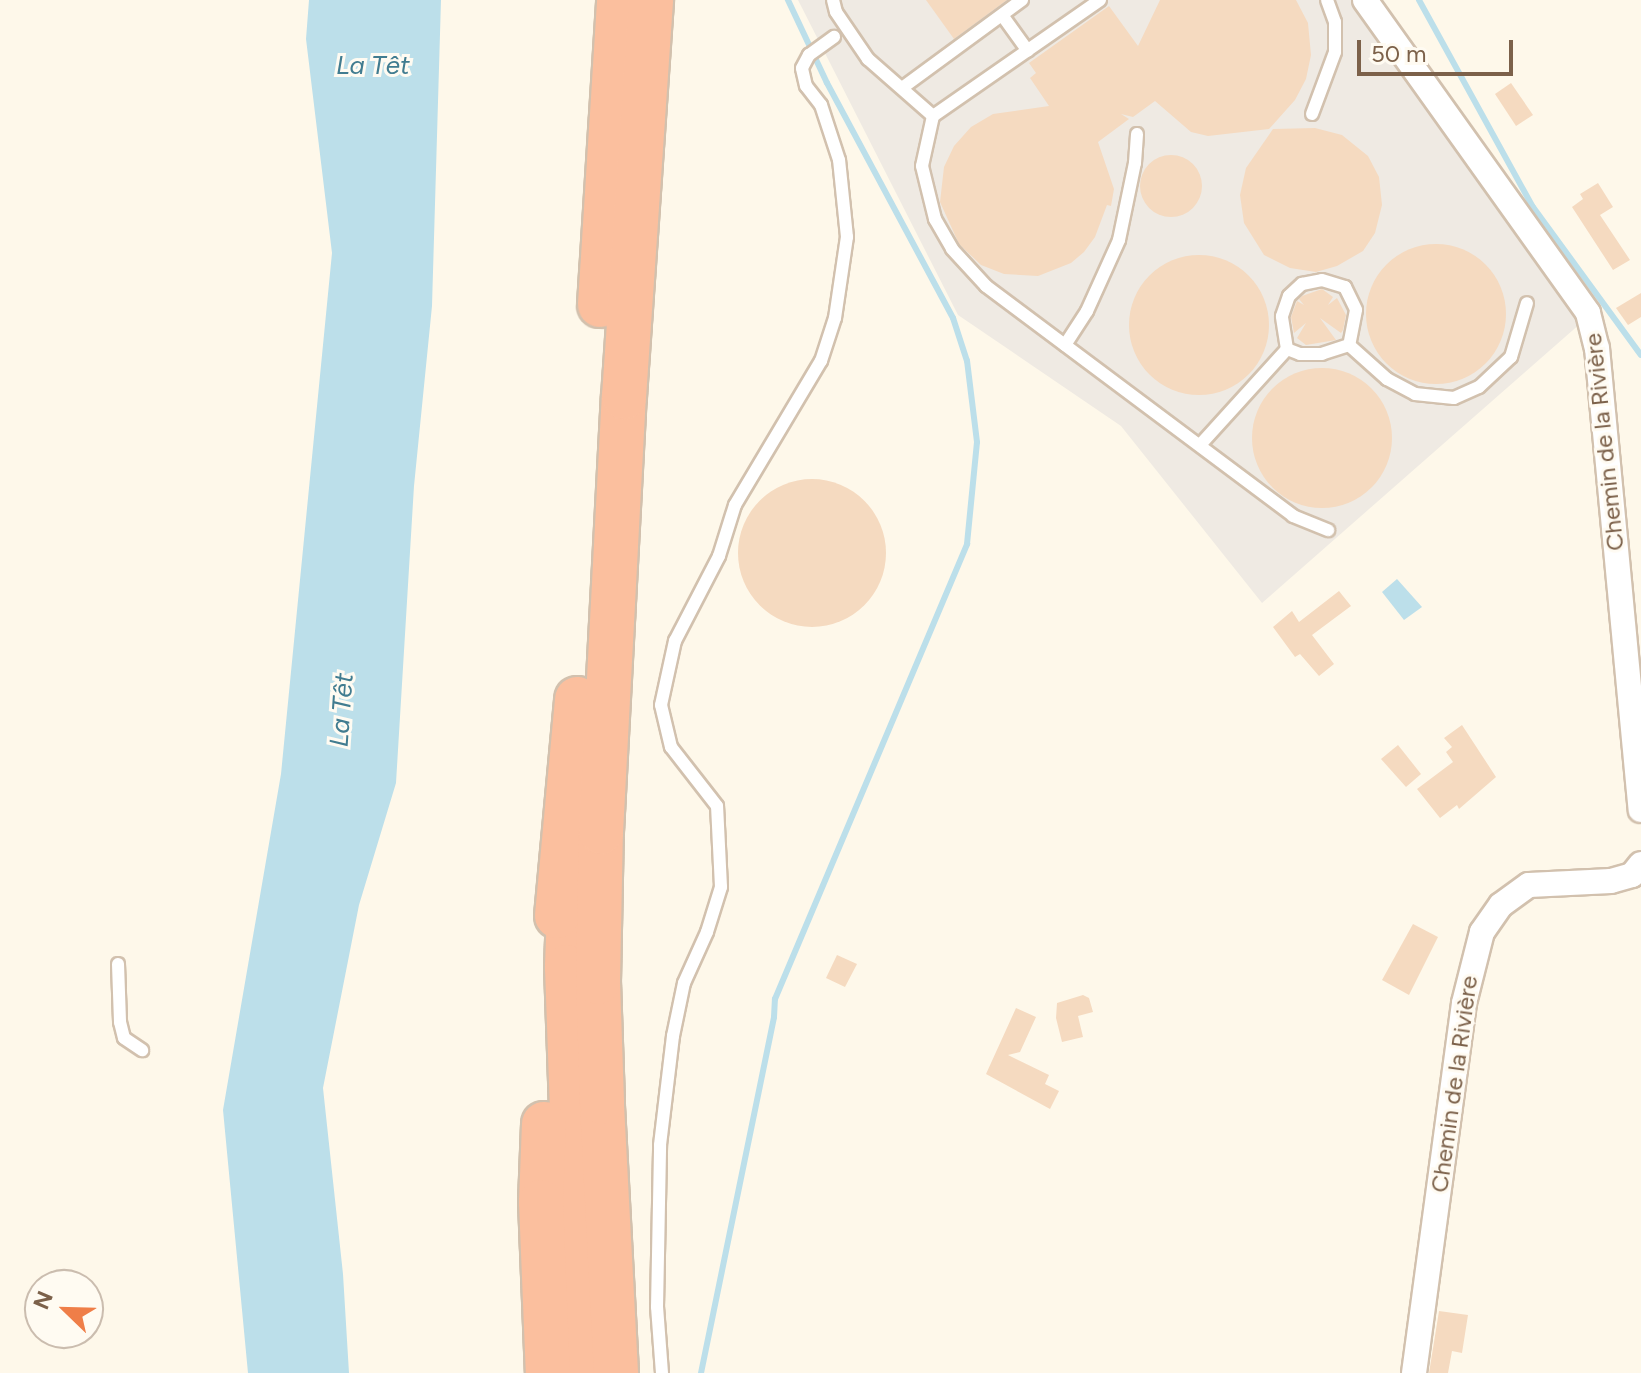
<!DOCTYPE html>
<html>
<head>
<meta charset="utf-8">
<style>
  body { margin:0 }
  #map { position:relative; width:1641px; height:1373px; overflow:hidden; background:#fef8ea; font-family:Figtree,sans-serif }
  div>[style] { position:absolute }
  .industrial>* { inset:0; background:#efeae3 }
  .water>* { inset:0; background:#bcdfea }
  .stream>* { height:6px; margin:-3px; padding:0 3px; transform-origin:3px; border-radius:3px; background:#bcdfea }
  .building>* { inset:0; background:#f5dac0 }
  .round { border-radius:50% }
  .roads { filter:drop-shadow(2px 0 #d2c1ae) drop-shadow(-2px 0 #d2c1ae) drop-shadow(0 2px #d2c1ae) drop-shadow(0 -2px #d2c1ae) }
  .lane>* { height:12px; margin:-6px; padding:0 6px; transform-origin:6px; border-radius:6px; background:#fff }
  .street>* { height:24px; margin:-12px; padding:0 12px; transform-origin:12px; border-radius:12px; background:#fff }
  .highway>* { height:44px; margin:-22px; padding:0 22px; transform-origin:22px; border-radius:22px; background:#fbbf9e }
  span { translate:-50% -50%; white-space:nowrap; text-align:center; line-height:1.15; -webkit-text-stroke:6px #fffbf2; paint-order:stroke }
  .street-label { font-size:24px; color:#7c614a }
  .water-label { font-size:26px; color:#417c90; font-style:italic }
  .north { position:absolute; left:24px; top:1269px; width:80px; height:80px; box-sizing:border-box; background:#fffbf2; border:2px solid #cbbdaf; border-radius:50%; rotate:293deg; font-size:22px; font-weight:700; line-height:32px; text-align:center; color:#7c614a }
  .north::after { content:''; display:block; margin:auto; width:28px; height:36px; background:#ef7e48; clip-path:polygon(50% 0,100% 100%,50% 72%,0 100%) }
  .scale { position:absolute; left:1357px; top:40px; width:156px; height:36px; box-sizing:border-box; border:4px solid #7c614a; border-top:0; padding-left:10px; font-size:24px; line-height:28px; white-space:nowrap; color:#7c614a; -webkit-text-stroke:6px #fffbf2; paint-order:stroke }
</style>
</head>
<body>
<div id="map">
  <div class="industrial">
    <i style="clip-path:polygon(798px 0,1352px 0,1581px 323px,1262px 603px,1121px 426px,958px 315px)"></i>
  </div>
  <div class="water">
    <i style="clip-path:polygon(309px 0,441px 0,432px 306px,414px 486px,396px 783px,359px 905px,323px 1088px,343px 1274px,349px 1373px,248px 1373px,223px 1110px,281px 774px,332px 253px,306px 39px)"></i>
    <i style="clip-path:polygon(1397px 579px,1422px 607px,1404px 620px,1382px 592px)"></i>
  </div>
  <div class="stream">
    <i style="left:1419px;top:0;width:236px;rotate:61.2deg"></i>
    <i style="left:1533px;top:207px;width:183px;rotate:53.9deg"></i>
    <i style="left:701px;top:1373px;width:363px;rotate:-78.4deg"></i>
    <i style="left:774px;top:1017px;width:18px;rotate:-87deg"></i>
    <i style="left:775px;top:999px;width:494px;rotate:-67.1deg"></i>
    <i style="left:967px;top:544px;width:102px;rotate:-84.4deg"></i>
    <i style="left:977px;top:442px;width:82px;rotate:-97deg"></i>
    <i style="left:967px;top:361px;width:45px;rotate:-108deg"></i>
    <i style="left:953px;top:318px;width:267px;rotate:-118.2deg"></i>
    <i style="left:827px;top:83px;width:92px;rotate:-115.2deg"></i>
  </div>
  <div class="building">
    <i style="clip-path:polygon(926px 0,1007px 0,954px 39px)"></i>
    <i style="clip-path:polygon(1160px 0,1296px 0,1308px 23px,1311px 55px,1306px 79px,1295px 100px,1269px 129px,1208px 136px,1191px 132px,1155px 101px,1133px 117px,1121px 114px,1129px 119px,1098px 142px,1114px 189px,1111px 206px,1107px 205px,1095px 237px,1084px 252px,1071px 263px,1038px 276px,1004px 274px,981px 265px,959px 244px,940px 202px,944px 167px,954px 146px,971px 127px,993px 114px,1049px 106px,1030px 78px,1036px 73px,1029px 63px,1109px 6px,1138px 46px)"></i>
    <i style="clip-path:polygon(1511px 83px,1533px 115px,1516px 126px,1495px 94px)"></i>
    <i style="clip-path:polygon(1315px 128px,1342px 135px,1368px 156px,1379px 177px,1382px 205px,1375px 233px,1363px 251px,1337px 266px,1316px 272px,1290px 268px,1264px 255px,1244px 223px,1240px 195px,1246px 168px,1273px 129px)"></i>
    <i class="round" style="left:1140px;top:155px;width:62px;height:62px"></i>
    <i style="clip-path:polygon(1598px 183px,1613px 207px,1600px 215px,1630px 260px,1613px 270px,1572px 207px,1583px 199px,1580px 194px)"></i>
    <i class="round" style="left:1366px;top:244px;width:140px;height:140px"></i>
    <i class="round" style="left:1129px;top:255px;width:140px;height:140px"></i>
    <i style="clip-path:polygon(1322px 289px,1333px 297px,1328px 305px,1337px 298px,1346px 315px,1343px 330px,1341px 333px,1320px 318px,1336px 340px,1306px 345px,1297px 338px,1306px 323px,1294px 333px,1291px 317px,1297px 301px,1304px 305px,1299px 299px,1302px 296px)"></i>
    <i style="clip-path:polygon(1641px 293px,1641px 317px,1628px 325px,1616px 308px)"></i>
    <i class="round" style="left:1252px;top:368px;width:140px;height:140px"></i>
    <i class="round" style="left:738px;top:479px;width:148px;height:148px"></i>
    <i style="clip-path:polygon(1339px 591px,1351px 606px,1312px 635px,1334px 664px,1319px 676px,1300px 654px,1295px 657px,1273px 627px,1292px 611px,1299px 622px)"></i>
    <i style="clip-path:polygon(1462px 725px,1496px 777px,1459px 809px,1457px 805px,1440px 818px,1417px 789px,1453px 762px,1446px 752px,1452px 747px,1444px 738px)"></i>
    <i style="clip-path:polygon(1398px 745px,1421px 774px,1406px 787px,1381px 759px)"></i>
    <i style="clip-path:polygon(1413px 924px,1438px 937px,1409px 995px,1382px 980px)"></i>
    <i style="clip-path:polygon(837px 955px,857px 964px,845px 987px,826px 978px)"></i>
    <i style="clip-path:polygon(1083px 995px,1089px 998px,1093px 1012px,1078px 1016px,1083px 1037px,1062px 1042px,1056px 1018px,1057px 1003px)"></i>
    <i style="clip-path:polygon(1016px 1008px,1036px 1017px,1020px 1052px,1008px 1055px,1049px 1075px,1045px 1084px,1059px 1091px,1050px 1109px,986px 1074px)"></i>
    <i style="clip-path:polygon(1439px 1311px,1468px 1315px,1462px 1353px,1452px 1351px,1448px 1373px,1429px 1373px)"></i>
  </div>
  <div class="roads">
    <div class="lane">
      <i style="left:833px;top:0;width:12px;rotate:76deg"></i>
      <i style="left:836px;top:12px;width:57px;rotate:55.8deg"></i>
      <i style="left:868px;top:59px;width:86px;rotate:41.2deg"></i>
      <i style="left:1100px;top:0;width:203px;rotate:145.2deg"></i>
      <i style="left:933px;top:116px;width:51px;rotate:102.4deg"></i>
      <i style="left:922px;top:166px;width:55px;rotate:76.2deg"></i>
      <i style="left:935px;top:219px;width:34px;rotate:60deg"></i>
      <i style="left:952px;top:249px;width:50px;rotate:47.4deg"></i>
      <i style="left:986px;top:286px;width:384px;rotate:36.8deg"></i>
      <i style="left:1293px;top:516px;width:38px;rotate:22deg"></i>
      <i style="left:1002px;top:15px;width:44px;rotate:54.2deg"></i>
      <i style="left:902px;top:88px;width:149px;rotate:-36.3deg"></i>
      <i style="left:1312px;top:114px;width:66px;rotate:-69.6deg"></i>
      <i style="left:1335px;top:52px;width:30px;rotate:-90deg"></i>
      <i style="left:1335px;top:22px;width:23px;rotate:-110deg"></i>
      <i style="left:1065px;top:345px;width:40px;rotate:-57.1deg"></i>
      <i style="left:1087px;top:311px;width:78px;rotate:-65.7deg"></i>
      <i style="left:1119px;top:240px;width:79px;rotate:-78.3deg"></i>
      <i style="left:1135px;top:163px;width:29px;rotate:-86deg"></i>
      <i style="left:1349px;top:345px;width:51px;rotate:41.8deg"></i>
      <i style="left:1387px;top:379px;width:32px;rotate:28deg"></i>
      <i style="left:1415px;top:394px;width:39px;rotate:6deg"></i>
      <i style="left:1454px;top:398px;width:27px;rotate:-24deg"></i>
      <i style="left:1479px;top:387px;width:44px;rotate:-43.2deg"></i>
      <i style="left:1511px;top:357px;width:56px;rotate:-73.5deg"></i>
      <i style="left:1200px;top:445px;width:130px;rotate:-47.8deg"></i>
      <i style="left:1287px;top:349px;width:33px;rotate:-99deg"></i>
      <i style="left:1282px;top:316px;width:21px;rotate:-71deg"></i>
      <i style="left:1289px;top:296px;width:18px;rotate:-43deg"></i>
      <i style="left:1302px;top:284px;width:20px;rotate:-11deg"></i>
      <i style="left:1322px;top:280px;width:24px;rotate:17deg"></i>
      <i style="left:1345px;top:287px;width:25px;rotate:64deg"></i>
      <i style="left:1356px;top:310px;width:36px;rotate:101deg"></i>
      <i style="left:1349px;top:345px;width:28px;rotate:162deg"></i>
      <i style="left:1322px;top:354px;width:22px;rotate:180deg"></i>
      <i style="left:1300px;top:354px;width:14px;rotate:-159deg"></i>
      <i style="left:118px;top:964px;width:58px;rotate:88deg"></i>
      <i style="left:120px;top:1022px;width:16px;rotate:76deg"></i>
      <i style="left:124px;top:1038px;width:22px;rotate:34deg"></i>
      <i style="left:662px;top:1373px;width:66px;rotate:-94.3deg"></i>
      <i style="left:657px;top:1307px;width:162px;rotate:-88.9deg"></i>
      <i style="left:660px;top:1145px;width:110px;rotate:-83.2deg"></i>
      <i style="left:673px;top:1036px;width:54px;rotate:-78.3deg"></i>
      <i style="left:684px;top:983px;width:56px;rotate:-65.7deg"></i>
      <i style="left:707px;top:932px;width:47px;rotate:-72.7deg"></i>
      <i style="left:721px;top:887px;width:81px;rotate:-92.8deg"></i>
      <i style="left:717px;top:806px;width:75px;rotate:-127.9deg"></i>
      <i style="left:671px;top:747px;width:43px;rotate:-103.4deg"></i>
      <i style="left:661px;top:705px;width:66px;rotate:-77.7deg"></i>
      <i style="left:675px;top:641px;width:96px;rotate:-62.6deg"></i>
      <i style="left:719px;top:556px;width:53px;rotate:-72.6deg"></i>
      <i style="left:735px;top:505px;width:168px;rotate:-59.2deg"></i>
      <i style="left:821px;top:361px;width:45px;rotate:-72deg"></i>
      <i style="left:835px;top:318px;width:82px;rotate:-81.6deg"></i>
      <i style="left:847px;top:237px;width:77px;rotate:-95.9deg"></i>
      <i style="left:839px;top:160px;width:58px;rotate:-108.1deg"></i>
      <i style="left:821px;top:105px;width:24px;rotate:-128deg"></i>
      <i style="left:806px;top:86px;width:18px;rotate:-103deg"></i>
      <i style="left:802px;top:68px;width:15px;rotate:-62deg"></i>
      <i style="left:809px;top:55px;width:31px;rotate:-36deg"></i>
    </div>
    <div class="street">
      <i style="left:1365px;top:0;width:384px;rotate:54.5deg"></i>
      <i style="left:1588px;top:313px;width:36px;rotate:76deg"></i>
      <i style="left:1597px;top:348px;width:464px;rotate:84.6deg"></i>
      <i style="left:1414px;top:1373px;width:373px;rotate:-82.3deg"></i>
      <i style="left:1464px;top:1003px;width:73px;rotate:-75.8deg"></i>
      <i style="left:1482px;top:932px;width:33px;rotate:-55deg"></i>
      <i style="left:1501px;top:905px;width:34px;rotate:-36deg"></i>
      <i style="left:1529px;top:885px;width:82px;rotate:-2.8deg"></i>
      <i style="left:1611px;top:881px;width:22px;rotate:-16deg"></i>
      <i style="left:1632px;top:875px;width:14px;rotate:-51deg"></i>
    </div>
    <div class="highway">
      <i style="left:600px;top:305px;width:306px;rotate:-86.4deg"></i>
      <i style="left:570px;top:885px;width:82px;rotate:92.1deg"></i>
      <i style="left:567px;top:967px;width:406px;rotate:88deg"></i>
      <i style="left:557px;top:916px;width:218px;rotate:-84.7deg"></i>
      <i style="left:544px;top:1124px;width:78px;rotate:92.2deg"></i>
      <i style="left:541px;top:1202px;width:171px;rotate:87.7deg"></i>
      <i style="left:616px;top:1373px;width:271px;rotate:-93deg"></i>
      <i style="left:602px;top:1102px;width:120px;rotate:-91.9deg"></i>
      <i style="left:598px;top:982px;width:150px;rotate:-88.9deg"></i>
      <i style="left:601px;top:832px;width:436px;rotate:-87deg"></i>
      <i style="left:624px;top:397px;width:398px;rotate:-86.1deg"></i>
    </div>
  </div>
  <div class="street-label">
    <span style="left:1604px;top:442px;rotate:-96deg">Chemin de la Rivière</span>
    <span style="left:1454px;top:1084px;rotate:-82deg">Chemin de la Rivière</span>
  </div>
  <div class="water-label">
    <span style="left:373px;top:66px">La Têt</span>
    <span style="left:342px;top:710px;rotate:-86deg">La Têt</span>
  </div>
  <div class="north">N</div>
  <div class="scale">50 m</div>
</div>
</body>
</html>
